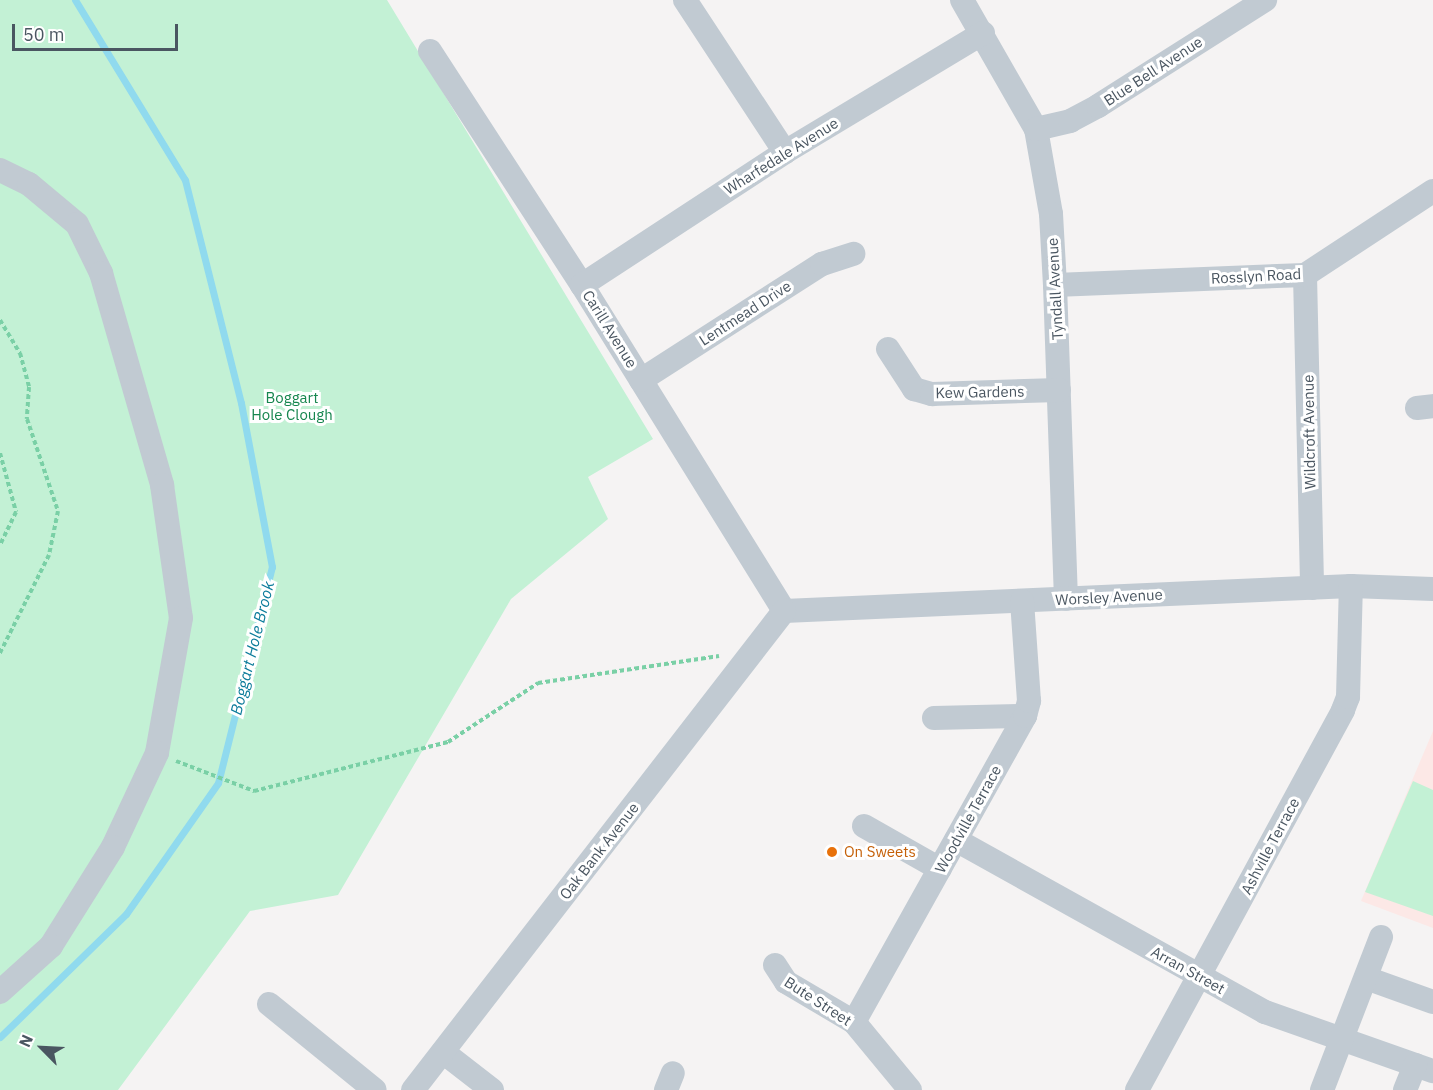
<!DOCTYPE html>
<html>
<head>
<meta charset="utf-8">
<style>
  body { margin:0 }
  #map { position:relative; width:1433px; height:1090px; overflow:hidden; background:#f5f3f3; font-family:"IBM Plex Sans",sans-serif }
  div>[style] { position:absolute }
  .medical>* { inset:0; background:#fce8e6 }
  .green>* { inset:0; background:#c3f1d5 }
  .stream>* { height:7px; margin:-3.5px; padding:0 3.5px; transform-origin:3.5px; border-radius:3.5px; background:#90daee }
  .path>* { height:4px; margin-top:-2px; transform-origin:0; background:repeating-linear-gradient(90deg,#7ad0a6 0 4.5px,transparent 0 7.5px) }
  .minor>* { height:24px; margin:-12px; padding:0 12px; transform-origin:12px; border-radius:12px; background:#c1cad2 }
  .dots>* { width:16px; height:16px; translate:-50% -50%; box-sizing:border-box; border:3px solid #fff; border-radius:50% }
  span { translate:-50% -50%; white-space:nowrap; text-align:center; line-height:1.15; -webkit-text-stroke:6px #fff; paint-order:stroke }
  .street-label { font-size:15px; color:#4a5661 }
  .park-label { font-size:15px; color:#17864f }
  .food-label { font-size:15px; color:#c56008 }
  .left { translate:0 -50%; text-align:left }
  .water-label { font-size:16px; color:#0c7c9b; font-style:italic }
  .north { position:absolute; left:12px; top:1018px; width:60px; height:60px; -webkit-text-stroke:4px #fff; paint-order:stroke; rotate:294deg; font-size:16px; font-weight:700; line-height:24px; text-align:center; color:#4a5661 }
  .north::after { content:''; display:block; margin:auto; width:21px; height:27px; background:#4a5661; clip-path:polygon(50% 0,100% 100%,50% 72%,0 100%) }
  .scale { position:absolute; left:12px; top:24px; width:166px; height:27px; box-sizing:border-box; border:3px solid #4a5661; border-top:0; padding-left:8px; font-size:18px; line-height:21px; white-space:nowrap; color:#4a5661; -webkit-text-stroke:4px #fff; paint-order:stroke }
</style>
</head>
<body>
<div id="map">
  <div class="medical">
    <i style="clip-path:polygon(1433px 731px,1433px 928px,1361px 901px)"></i>
  </div>
  <div class="green">
    <i style="clip-path:polygon(0 0,387px 0,653px 439px,588px 477px,608px 519px,511px 599px,338px 895px,250px 911px,118px 1090px,0 1090px)"></i>
    <i style="clip-path:polygon(1413px 781px,1433px 790px,1433px 916px,1365px 892px)"></i>
  </div>
  <div class="stream">
    <i style="left:0;top:1037px;width:176px;rotate:-44.3deg"></i>
    <i style="left:126px;top:914px;width:160px;rotate:-54.9deg"></i>
    <i style="left:218px;top:783px;width:223px;rotate:-76deg"></i>
    <i style="left:272px;top:567px;width:167px;rotate:-100.7deg"></i>
    <i style="left:241px;top:403px;width:230px;rotate:-104.1deg"></i>
    <i style="left:185px;top:180px;width:211px;rotate:-121.4deg"></i>
  </div>
  <div class="path">
    <i style="left:0;top:320px;width:39px;rotate:59deg"></i>
    <i style="left:20px;top:353px;width:35px;rotate:75deg"></i>
    <i style="left:29px;top:387px;width:32px;rotate:94deg"></i>
    <i style="left:27px;top:419px;width:97px;rotate:71.4deg"></i>
    <i style="left:58px;top:511px;width:45px;rotate:101.6deg"></i>
    <i style="left:49px;top:555px;width:110px;rotate:116.6deg"></i>
    <i style="left:0;top:453px;width:61px;rotate:74.8deg"></i>
    <i style="left:16px;top:512px;width:37px;rotate:116deg"></i>
    <i style="left:176px;top:761px;width:84px;rotate:21deg"></i>
    <i style="left:254px;top:791px;width:200px;rotate:-14.2deg"></i>
    <i style="left:448px;top:742px;width:108px;rotate:-33.2deg"></i>
    <i style="left:538px;top:683px;width:183px;rotate:-8.5deg"></i>
  </div>
  <div class="minor">
    <i style="left:685px;top:0;width:182px;rotate:56.7deg"></i>
    <i style="left:962px;top:0;width:149px;rotate:60.2deg"></i>
    <i style="left:1036px;top:129px;width:86px;rotate:80deg"></i>
    <i style="left:1051px;top:214px;width:71px;rotate:86.8deg"></i>
    <i style="left:1055px;top:285px;width:314px;rotate:88deg"></i>
    <i style="left:430px;top:51px;width:279px;rotate:57deg"></i>
    <i style="left:582px;top:285px;width:384px;rotate:58.2deg"></i>
    <i style="left:1036px;top:129px;width:35px;rotate:-13deg"></i>
    <i style="left:1070px;top:121px;width:32px;rotate:-28deg"></i>
    <i style="left:1098px;top:106px;width:198px;rotate:-32.4deg"></i>
    <i style="left:0;top:170px;width:32px;rotate:26deg"></i>
    <i style="left:29px;top:184px;width:62px;rotate:39.8deg"></i>
    <i style="left:77px;top:224px;width:55px;rotate:63.9deg"></i>
    <i style="left:101px;top:273px;width:221px;rotate:73.9deg"></i>
    <i style="left:162px;top:485px;width:134px;rotate:81.9deg"></i>
    <i style="left:181px;top:618px;width:137px;rotate:100.1deg"></i>
    <i style="left:157px;top:753px;width:104px;rotate:115.1deg"></i>
    <i style="left:113px;top:847px;width:117px;rotate:122.1deg"></i>
    <i style="left:51px;top:946px;width:69px;rotate:138deg"></i>
    <i style="left:1305px;top:275px;width:313px;rotate:88.7deg"></i>
    <i style="left:582px;top:285px;width:243px;rotate:-33.2deg"></i>
    <i style="left:785px;top:152px;width:231px;rotate:-31deg"></i>
    <i style="left:1055px;top:285px;width:250px;rotate:-2.3deg"></i>
    <i style="left:1305px;top:275px;width:153px;rotate:-33.3deg"></i>
    <i style="left:888px;top:349px;width:48px;rotate:57deg"></i>
    <i style="left:914px;top:389px;width:19px;rotate:16deg"></i>
    <i style="left:932px;top:394px;width:127px;rotate:-1.8deg"></i>
    <i style="left:641px;top:380px;width:215px;rotate:-32.7deg"></i>
    <i style="left:822px;top:264px;width:33px;rotate:-18deg"></i>
    <i style="left:1417px;top:408px;width:16px;rotate:-7deg"></i>
    <i style="left:784px;top:611px;width:568px;rotate:-2.52deg"></i>
    <i style="left:1351px;top:586px;width:82px;rotate:2.1deg"></i>
    <i style="left:934px;top:718px;width:91px;rotate:-1.3deg"></i>
    <i style="left:864px;top:826px;width:87px;rotate:29.5deg"></i>
    <i style="left:956px;top:840px;width:354px;rotate:29.1deg"></i>
    <i style="left:1265px;top:1012px;width:178px;rotate:19.4deg"></i>
    <i style="left:775px;top:965px;width:20px;rotate:57deg"></i>
    <i style="left:786px;top:982px;width:79px;rotate:30.5deg"></i>
    <i style="left:854px;top:1022px;width:88px;rotate:50.5deg"></i>
    <i style="left:1366px;top:978px;width:71px;rotate:19.7deg"></i>
    <i style="left:269px;top:1004px;width:136px;rotate:39.1deg"></i>
    <i style="left:854px;top:1022px;width:351px;rotate:-60.8deg"></i>
    <i style="left:1025px;top:716px;width:16px;rotate:-75deg"></i>
    <i style="left:1029px;top:701px;width:100px;rotate:-94deg"></i>
    <i style="left:443px;top:1052px;width:62px;rotate:37.8deg"></i>
    <i style="left:413px;top:1090px;width:606px;rotate:-52.24deg"></i>
    <i style="left:666px;top:1090px;width:18px;rotate:-68deg"></i>
    <i style="left:1137px;top:1090px;width:432px;rotate:-61.5deg"></i>
    <i style="left:1343px;top:710px;width:14px;rotate:-69deg"></i>
    <i style="left:1348px;top:697px;width:111px;rotate:-88.5deg"></i>
    <i style="left:1322px;top:1090px;width:164px;rotate:-68.9deg"></i>
    <i style="left:1405px;top:1090px;width:27px;rotate:-68deg"></i>
  </div>
  <div class="dots">
    <i style="left:832px;top:852px;background:#e8710a"></i>
  </div>
  <div class="street-label">
    <span style="left:1153px;top:71px;rotate:-33deg">Blue Bell Avenue</span>
    <span style="left:781px;top:156px;rotate:-32deg">Wharfedale Avenue</span>
    <span style="left:1256px;top:276px;rotate:-3deg">Rosslyn Road</span>
    <span style="left:1055px;top:289px;rotate:-93deg">Tyndall Avenue</span>
    <span style="left:745px;top:313px;rotate:-33deg">Lentmead Drive</span>
    <span style="left:610px;top:329px;rotate:58deg">Carill Avenue</span>
    <span style="left:980px;top:392px;rotate:-1deg">Kew Gardens</span>
    <span style="left:1309px;top:432px;rotate:-91deg">Wildcroft Avenue</span>
    <span style="left:1109px;top:597px;rotate:-3deg">Worsley Avenue</span>
    <span style="left:968px;top:819px;rotate:-61deg">Woodville Terrace</span>
    <span style="left:1270px;top:846px;rotate:-62deg">Ashville Terrace</span>
    <span style="left:599px;top:851px;rotate:-52deg">Oak Bank Avenue</span>
    <span style="left:1188px;top:970px;rotate:29deg">Arran Street</span>
    <span style="left:818px;top:1001px;rotate:33deg">Bute Street</span>
  </div>
  <div class="park-label">
    <span style="left:292px;top:406px">Boggart<br>Hole Clough</span>
  </div>
  <div class="food-label">
    <span class="left" style="left:844px;top:852px">On Sweets</span>
  </div>
  <div class="water-label">
    <span style="left:252px;top:648px;rotate:-76deg">Boggart Hole Brook</span>
  </div>
  <div class="north">N</div>
  <div class="scale">50 m</div>
</div>
</body>
</html>
